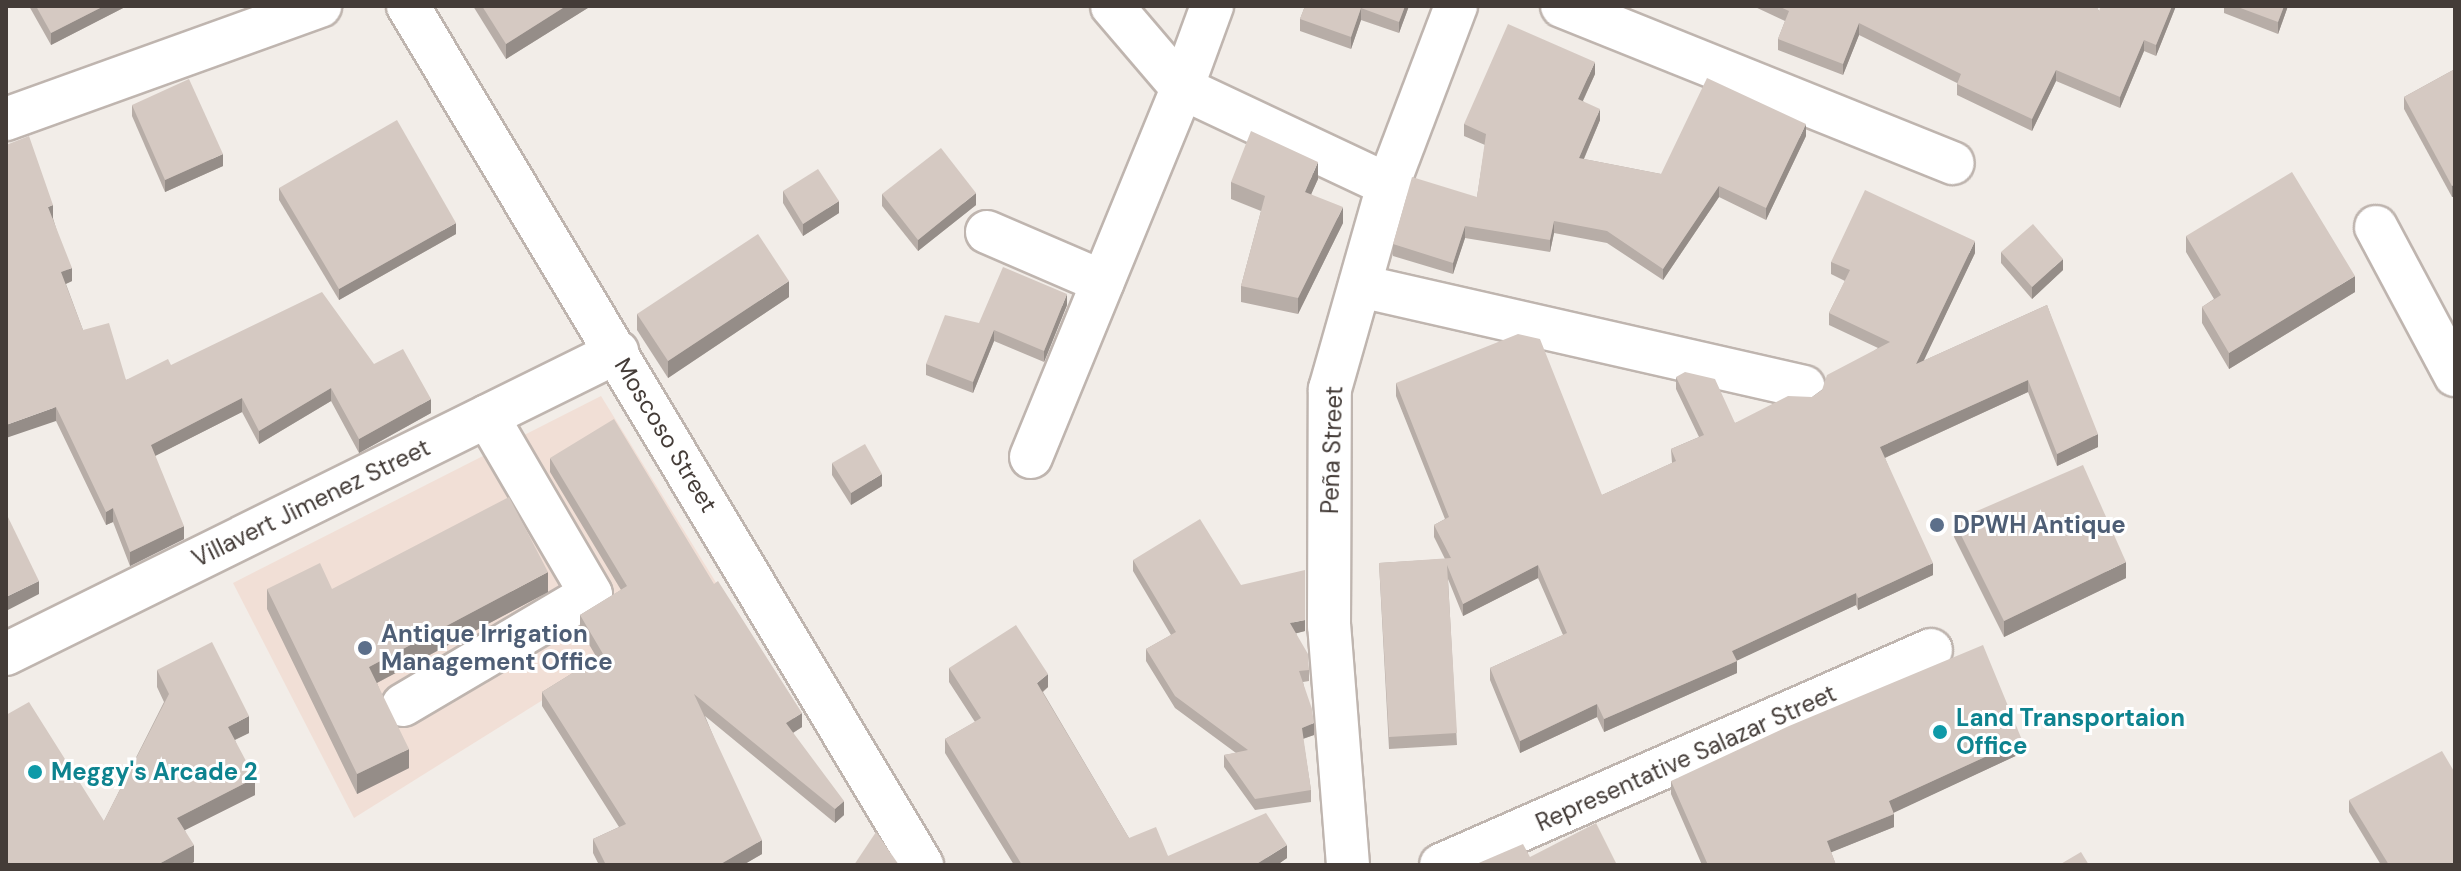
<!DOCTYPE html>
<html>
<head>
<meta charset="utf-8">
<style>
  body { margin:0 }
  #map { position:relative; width:2461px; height:871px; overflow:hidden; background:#f2ede8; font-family:"DM Sans",sans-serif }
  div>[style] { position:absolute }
  .commercial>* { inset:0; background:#f1dfd6 }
  .roads { filter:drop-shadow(2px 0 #bfb5af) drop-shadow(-2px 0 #bfb5af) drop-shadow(0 2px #bfb5af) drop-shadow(0 -2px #bfb5af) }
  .minor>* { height:42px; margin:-21px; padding:0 21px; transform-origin:21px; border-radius:21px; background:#fff }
  .wall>* { inset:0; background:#b7ada7 }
  .shaded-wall>* { inset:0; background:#958d88 }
  .building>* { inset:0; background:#d5c9c2 }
  .dots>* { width:22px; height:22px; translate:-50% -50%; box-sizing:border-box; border:4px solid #fff; border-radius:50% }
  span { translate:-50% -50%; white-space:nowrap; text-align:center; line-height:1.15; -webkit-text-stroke:6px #fff; paint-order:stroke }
  .street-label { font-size:24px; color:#443c38 }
  .service-label { font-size:24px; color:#4e5e75; font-weight:700 }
  .left { translate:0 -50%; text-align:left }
  .culture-label { font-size:24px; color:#0d838f; font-weight:700 }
  .frame { position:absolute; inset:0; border:8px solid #443c38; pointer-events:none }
</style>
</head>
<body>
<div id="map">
  <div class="commercial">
    <i style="clip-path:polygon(601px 396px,720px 589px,354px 818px,233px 583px)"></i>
  </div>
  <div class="roads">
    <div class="minor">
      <i style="left:408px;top:6px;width:1001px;rotate:59.1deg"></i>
      <i style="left:1112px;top:6px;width:108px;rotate:49.5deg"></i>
      <i style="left:1182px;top:88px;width:228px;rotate:25.2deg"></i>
      <i style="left:1562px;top:6px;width:421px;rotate:21.9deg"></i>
      <i style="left:6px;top:119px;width:334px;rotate:-19.8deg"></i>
      <i style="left:2376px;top:227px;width:168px;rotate:61.9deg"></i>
      <i style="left:987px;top:232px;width:126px;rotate:23.3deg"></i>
      <i style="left:1360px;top:286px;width:455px;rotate:12.8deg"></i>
      <i style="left:1031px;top:457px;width:399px;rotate:-67.7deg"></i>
      <i style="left:1182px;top:88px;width:87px;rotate:-69.9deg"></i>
      <i style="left:6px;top:654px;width:682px;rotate:-26.3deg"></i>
      <i style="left:403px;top:705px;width:218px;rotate:-30.6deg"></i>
      <i style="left:591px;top:594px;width:206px;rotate:-120.3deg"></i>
      <i style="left:1348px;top:865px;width:240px;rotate:-94.5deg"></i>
      <i style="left:1329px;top:626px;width:237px;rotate:-89.8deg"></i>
      <i style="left:1330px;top:389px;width:212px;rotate:-74.1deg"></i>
      <i style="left:1388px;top:185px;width:191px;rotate:-69.2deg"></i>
      <i style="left:1441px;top:865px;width:535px;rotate:-23.69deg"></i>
    </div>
  </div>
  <div class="wall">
    <i style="clip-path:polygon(29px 6px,127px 6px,51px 45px)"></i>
    <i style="clip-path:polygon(473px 6px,591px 6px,506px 59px)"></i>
    <i style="clip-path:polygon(1305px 6px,1409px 6px,1399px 33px,1361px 20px,1351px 49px,1300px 31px,1300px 19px)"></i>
    <i style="clip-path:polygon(1753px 6px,2096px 6px,2099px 11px,2176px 6px,2156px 56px,2144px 51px,2120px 108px,2056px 81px,2032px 131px,1957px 95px,1957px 83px,1859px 35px,1843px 75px,1778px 50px,1778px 39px,1785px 21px)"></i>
    <i style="clip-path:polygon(2224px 6px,2288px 6px,2278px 34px,2224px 13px)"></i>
    <i style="clip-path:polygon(2455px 69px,2455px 196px,2452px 197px,2404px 109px,2404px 97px)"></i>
    <i style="clip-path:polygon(1595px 74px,1583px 101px,1600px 120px,1584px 159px,1661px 174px,1806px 136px,1766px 220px,1719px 197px,1663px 280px,1607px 243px,1554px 233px,1550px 252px,1465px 238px,1453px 274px,1393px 256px,1393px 244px,1477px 197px,1485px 145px,1464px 136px,1464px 124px)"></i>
    <i style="clip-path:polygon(132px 105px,223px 166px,165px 192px,132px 116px)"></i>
    <i style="clip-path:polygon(6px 145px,53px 218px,72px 281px,66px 284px,83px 330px,126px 380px,171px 365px,374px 364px,431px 413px,359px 453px,331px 401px,259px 444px,242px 412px,155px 456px,184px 539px,130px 566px,113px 522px,106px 525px,56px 421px)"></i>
    <i style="clip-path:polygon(1318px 179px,1311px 194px,1343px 223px,1298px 314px,1241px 302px,1241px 286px,1261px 211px,1231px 199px,1231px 182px)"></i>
    <i style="clip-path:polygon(279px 188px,456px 234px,339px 300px,279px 200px)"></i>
    <i style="clip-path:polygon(783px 191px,839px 213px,803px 236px,783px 203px)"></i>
    <i style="clip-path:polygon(882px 194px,976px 205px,918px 251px,882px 206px)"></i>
    <i style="clip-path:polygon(2186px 236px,2355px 292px,2229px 369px,2202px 323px,2202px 307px,2214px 299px,2186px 252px)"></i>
    <i style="clip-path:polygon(2001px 252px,2063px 270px,2032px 299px,2001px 263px)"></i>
    <i style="clip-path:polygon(1975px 253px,1923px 361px,2047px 305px,2098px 447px,2057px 466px,2028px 392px,1885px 458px,1933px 575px,1858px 610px,1856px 605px,1737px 660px,1737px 673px,1604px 732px,1597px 717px,1520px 753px,1490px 680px,1490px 668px,1563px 635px,1538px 578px,1463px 616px,1448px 579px,1457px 745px,1389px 749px,1379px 563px,1445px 559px,1434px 537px,1434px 525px,1445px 519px,1396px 396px,1396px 383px,1602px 495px,1672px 463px,1671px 449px,1699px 437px,1676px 389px,1676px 377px,1735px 423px,1812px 397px,1878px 348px,1829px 325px,1829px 313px,1845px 281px,1831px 274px,1831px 262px)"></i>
    <i style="clip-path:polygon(789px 297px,668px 378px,637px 330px,637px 314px)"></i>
    <i style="clip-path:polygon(1067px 305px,1044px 362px,994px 341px,973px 393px,926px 375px,926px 364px,979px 323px)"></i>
    <i style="clip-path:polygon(550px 458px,802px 727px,793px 733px,844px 815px,835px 823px,705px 716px,762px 854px,743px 865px,599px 865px,593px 853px,593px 839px,619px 827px,542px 706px,542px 692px,597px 658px,580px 629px,580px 615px,621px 590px,550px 472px)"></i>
    <i style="clip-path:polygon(832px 463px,882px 486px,851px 505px,832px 475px)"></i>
    <i style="clip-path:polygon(1954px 521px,2126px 578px,2004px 637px,1954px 537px)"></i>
    <i style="clip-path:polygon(1133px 560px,1241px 585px,1305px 631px,1296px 633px,1309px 670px,1309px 681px,1303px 682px,1314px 735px,1303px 739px,1311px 790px,1311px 802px,1255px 810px,1224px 767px,1224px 755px,1236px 753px,1175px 708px,1146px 661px,1146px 649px,1171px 635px,1133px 571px)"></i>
    <i style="clip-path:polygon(267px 589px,332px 589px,548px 592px,377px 683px,409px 768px,357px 794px,267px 609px)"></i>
    <i style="clip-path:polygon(949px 668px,1048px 687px,1043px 692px,1129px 838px,1168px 856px,1287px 858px,1277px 865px,1014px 865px,945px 753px,945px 739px,975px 722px,949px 682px)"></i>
    <i style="clip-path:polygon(157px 670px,249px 733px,235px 740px,255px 795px,185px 830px,194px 862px,188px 865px,6px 865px,104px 821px,164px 702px,157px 687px)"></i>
    <i style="clip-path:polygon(2022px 753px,1894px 812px,1894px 827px,1831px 852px,1836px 865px,1702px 865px,1671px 794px,1671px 781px)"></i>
    <i style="clip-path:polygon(2349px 800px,2455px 865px,2381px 865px,2349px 812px)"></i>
  </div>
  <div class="shaded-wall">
    <i style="clip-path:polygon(104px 6px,127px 6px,51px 45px,51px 33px)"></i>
    <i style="clip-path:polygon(566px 6px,591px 6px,506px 59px,506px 44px)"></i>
    <i style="clip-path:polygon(1405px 6px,1409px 6px,1399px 33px,1399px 22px)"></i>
    <i style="clip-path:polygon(2172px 6px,2176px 6px,2156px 56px,2156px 45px)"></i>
    <i style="clip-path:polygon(2284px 6px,2288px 6px,2278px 34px,2278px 22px)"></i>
    <i style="clip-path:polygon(1361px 8px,1361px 20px,1351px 49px,1351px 37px)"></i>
    <i style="clip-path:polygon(1859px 23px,1859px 35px,1843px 75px,1843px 64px)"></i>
    <i style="clip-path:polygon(2144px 40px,2144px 51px,2120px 108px,2120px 97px)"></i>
    <i style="clip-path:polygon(1595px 62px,1595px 74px,1578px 111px,1578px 99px)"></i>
    <i style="clip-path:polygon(2056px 70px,2056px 81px,2032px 131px,2032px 119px)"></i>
    <i style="clip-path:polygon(1600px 109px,1600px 120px,1579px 170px,1579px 158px)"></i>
    <i style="clip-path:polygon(1806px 124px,1806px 136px,1766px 220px,1766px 208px)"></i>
    <i style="clip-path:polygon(223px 154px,223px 166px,165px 192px,165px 180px)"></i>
    <i style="clip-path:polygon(1318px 162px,1318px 179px,1305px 208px,1305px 192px)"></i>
    <i style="clip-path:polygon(2455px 184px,2455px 196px,2452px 197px,2452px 186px)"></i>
    <i style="clip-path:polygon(1719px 186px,1719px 197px,1663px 280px,1663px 269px)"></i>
    <i style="clip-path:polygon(976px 193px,976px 205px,918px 251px,918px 240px)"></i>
    <i style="clip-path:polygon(839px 201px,839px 213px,803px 236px,803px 224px)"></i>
    <i style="clip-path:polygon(53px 205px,53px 218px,48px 220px,48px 207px)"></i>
    <i style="clip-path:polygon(1343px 207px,1343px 223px,1298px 314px,1298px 298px)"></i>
    <i style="clip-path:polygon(1554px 221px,1554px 233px,1550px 252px,1550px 240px)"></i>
    <i style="clip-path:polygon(456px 223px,456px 234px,339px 300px,339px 289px)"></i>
    <i style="clip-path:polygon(1465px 226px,1465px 238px,1453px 274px,1453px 263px)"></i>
    <i style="clip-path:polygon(1975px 241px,1975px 253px,1916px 377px,1916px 364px)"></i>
    <i style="clip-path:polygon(2063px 259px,2063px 270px,2032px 299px,2032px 287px)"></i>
    <i style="clip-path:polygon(72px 268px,72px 281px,61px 286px,61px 272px)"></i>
    <i style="clip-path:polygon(2355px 276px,2355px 292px,2229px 369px,2229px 353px)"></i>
    <i style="clip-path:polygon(789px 281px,789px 297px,668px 378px,668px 361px)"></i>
    <i style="clip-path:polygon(1067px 294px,1067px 305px,1044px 362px,1044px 351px)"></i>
    <i style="clip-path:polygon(994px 330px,994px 341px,973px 393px,973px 382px)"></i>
    <i style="clip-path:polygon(2028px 380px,2028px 392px,1880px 460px,1880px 447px)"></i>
    <i style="clip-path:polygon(331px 388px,331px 401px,259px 444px,259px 431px)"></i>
    <i style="clip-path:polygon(242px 398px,242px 412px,151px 458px,151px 445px)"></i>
    <i style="clip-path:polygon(431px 399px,431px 413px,359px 453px,359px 439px)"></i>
    <i style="clip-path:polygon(56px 407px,56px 421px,6px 438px,6px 425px)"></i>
    <i style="clip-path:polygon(2098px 434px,2098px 447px,2057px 466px,2057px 454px)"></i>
    <i style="clip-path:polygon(882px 474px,882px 486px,851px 505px,851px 493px)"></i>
    <i style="clip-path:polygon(113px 508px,113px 522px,106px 525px,106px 512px)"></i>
    <i style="clip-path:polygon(184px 526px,184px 539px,130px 566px,130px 552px)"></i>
    <i style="clip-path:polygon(2126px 562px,2126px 578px,2004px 637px,2004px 621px)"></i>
    <i style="clip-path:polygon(1933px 563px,1933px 575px,1858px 610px,1858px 598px)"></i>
    <i style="clip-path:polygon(1538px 565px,1538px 578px,1463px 616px,1463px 604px)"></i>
    <i style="clip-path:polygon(548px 572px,548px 592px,369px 687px,369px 667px)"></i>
    <i style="clip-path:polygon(39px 581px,39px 594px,6px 611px,6px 597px)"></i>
    <i style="clip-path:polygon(1856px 593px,1856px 605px,1732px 663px,1732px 651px)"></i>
    <i style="clip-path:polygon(1305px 620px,1305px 631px,1290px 635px,1290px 623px)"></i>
    <i style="clip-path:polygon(1737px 661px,1737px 673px,1604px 732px,1604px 719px)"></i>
    <i style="clip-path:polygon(1048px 674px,1048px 687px,1037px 696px,1037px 683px)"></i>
    <i style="clip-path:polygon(1597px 704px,1597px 717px,1520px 753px,1520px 741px)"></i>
    <i style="clip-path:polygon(802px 713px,802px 727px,786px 737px,786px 723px)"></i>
    <i style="clip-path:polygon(249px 716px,249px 733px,228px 743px,228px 727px)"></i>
    <i style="clip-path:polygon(1314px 723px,1314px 735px,1302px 739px,1302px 728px)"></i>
    <i style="clip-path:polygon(2022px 740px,2022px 753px,1889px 815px,1889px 801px)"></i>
    <i style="clip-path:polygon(409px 749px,409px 768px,357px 794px,357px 774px)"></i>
    <i style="clip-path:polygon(255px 778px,255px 795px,177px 834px,177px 818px)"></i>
    <i style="clip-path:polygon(844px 801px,844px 815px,835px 823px,835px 809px)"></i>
    <i style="clip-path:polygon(1894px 814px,1894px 827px,1827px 854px,1827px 841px)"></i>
    <i style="clip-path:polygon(762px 840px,762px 854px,743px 865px,719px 865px)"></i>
    <i style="clip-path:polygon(194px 845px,194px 862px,188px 865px,157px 865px)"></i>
    <i style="clip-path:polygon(1287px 845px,1287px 858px,1277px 865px,1255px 865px)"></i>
  </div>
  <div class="building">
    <i style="clip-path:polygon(36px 6px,104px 6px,51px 33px)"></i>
    <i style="clip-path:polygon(482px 6px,566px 6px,506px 44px)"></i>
    <i style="clip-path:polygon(1305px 6px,1405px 6px,1399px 22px,1361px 8px,1351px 37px,1300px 19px)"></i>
    <i style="clip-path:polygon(1778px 6px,2096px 6px,2099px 11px,2101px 6px,2172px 6px,2156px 45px,2144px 40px,2120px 97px,2056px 70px,2032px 119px,1957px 84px,1961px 74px,1859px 23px,1843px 64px,1778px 39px,1789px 11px)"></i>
    <i style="clip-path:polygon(2235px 6px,2284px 6px,2278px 22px)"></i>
    <i style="clip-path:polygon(1508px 24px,1595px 62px,1578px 99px,1600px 109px,1579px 158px,1661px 174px,1707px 78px,1806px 124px,1766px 208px,1719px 186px,1663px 269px,1607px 231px,1554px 221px,1550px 240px,1465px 226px,1453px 263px,1393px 244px,1412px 177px,1477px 197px,1486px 134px,1464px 124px)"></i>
    <i style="clip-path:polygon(2455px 69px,2455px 184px,2452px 186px,2404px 97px)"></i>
    <i style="clip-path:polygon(189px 79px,223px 154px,165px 180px,132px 105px)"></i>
    <i style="clip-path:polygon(397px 120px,456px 223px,339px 289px,279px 188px)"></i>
    <i style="clip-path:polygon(1251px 131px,1318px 162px,1305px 192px,1343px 207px,1298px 298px,1241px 286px,1265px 196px,1231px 182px)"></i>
    <i style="clip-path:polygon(29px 136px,53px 205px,48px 207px,72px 268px,61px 272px,83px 330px,109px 323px,126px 380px,168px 359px,171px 365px,322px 292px,374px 364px,403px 349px,431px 399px,359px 439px,331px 388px,259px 431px,242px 398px,151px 445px,184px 526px,130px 552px,113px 508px,106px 512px,56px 407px,6px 425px,6px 145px)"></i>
    <i style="clip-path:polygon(941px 148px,976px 193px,918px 240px,882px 194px)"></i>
    <i style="clip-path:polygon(818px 169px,839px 201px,803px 224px,783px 191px)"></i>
    <i style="clip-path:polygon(2292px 172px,2355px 276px,2229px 353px,2202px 307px,2221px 295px,2186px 236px)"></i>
    <i style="clip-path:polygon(1865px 190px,1975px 241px,1916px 364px,2047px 305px,2098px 434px,2057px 454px,2028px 380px,1880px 447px,1933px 563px,1858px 598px,1856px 593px,1732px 651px,1737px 661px,1604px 719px,1597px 704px,1520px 741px,1490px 668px,1567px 633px,1538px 565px,1463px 604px,1447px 565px,1457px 733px,1389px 737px,1379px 563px,1451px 558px,1434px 525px,1449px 517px,1396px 383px,1518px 334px,1540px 339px,1602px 495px,1676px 461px,1671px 449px,1704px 435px,1676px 377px,1685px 372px,1715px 379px,1735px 423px,1788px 396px,1812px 397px,1822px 390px,1827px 375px,1890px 342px,1829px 313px,1850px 270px,1831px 262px)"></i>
    <i style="clip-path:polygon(2033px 224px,2063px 259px,2032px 287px,2001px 252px)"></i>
    <i style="clip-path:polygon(758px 234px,789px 281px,668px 361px,637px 314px)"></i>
    <i style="clip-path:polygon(1003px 267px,1067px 294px,1044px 351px,994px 330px,973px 382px,926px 364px,945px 315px,979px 323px)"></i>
    <i style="clip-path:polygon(614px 419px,714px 584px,718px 581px,802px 713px,786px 723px,844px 801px,835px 809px,694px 694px,762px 840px,719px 865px,606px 865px,593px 839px,626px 824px,542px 692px,603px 654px,580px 615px,627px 586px,550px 458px)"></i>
    <i style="clip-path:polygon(865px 444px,882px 474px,851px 493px,832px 463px)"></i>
    <i style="clip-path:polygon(2083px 465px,2126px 562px,2004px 621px,1954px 521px)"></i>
    <i style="clip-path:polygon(509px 497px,548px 572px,369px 667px,409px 749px,357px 774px,267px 589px,320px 563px,332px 589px)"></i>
    <i style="clip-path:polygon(6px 513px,39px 581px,6px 597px)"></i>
    <i style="clip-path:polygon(1200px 519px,1241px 585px,1305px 570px,1305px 620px,1290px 623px,1308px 654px,1309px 670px,1299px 671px,1312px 709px,1314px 723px,1302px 728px,1311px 790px,1255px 799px,1224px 755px,1248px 750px,1175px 696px,1146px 649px,1176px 632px,1133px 560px)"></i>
    <i style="clip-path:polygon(1016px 625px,1048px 674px,1037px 683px,1129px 838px,1156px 827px,1168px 856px,1266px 813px,1287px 845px,1255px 865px,1022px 865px,945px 739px,981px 718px,949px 668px)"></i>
    <i style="clip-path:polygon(212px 642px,249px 716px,228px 727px,255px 778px,177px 818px,194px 845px,157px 865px,6px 865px,6px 715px,29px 702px,104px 821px,169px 694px,157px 670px)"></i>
    <i style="clip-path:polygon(1983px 645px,2022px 740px,1889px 801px,1894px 814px,1827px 841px,1836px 865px,1708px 865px,1671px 781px,1789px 726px)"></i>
    <i style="clip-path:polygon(2442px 751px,2455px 773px,2455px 865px,2389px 865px,2349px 800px)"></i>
    <i style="clip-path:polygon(1596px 823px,1617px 865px,1474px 865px,1523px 844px,1530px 857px)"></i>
    <i style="clip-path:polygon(876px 832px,899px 865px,854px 865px)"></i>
    <i style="clip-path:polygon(2081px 852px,2089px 865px,2059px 865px)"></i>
  </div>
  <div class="dots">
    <i style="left:1937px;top:525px;background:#5c6f8a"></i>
    <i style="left:365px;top:648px;background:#5c6f8a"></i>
    <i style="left:1940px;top:732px;background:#0f9aa8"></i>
    <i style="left:35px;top:772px;background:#0f9aa8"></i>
  </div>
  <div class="street-label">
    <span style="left:666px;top:435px;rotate:59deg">Moscoso Street</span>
    <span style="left:1332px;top:450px;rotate:-88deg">Peña Street</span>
    <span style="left:311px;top:503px;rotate:-26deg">Villavert Jimenez Street</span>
    <span style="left:1686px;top:758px;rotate:-24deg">Representative Salazar Street</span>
  </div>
  <div class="service-label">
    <span class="left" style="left:1953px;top:525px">DPWH Antique</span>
    <span class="left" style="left:381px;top:648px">Antique Irrigation<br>Management Office</span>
  </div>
  <div class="culture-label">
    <span class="left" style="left:1956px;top:732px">Land Transportaion<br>Office</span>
    <span class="left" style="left:51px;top:772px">Meggy's Arcade 2</span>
  </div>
  <div class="frame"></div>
</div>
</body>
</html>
